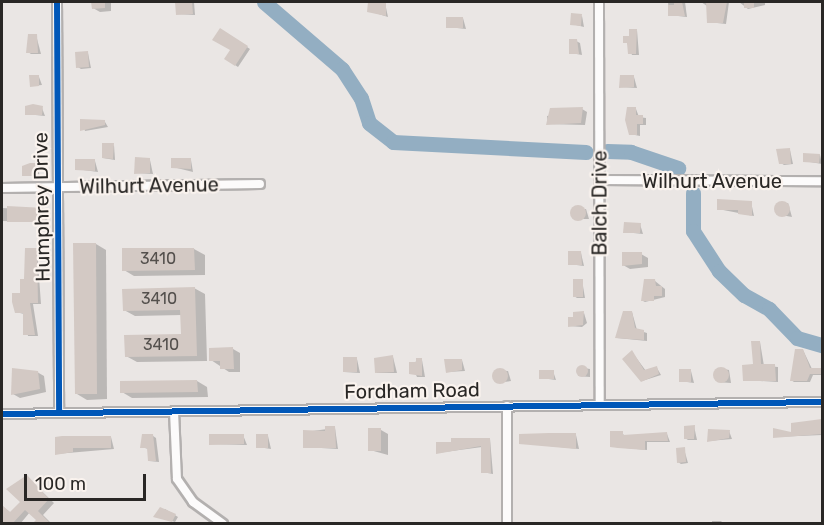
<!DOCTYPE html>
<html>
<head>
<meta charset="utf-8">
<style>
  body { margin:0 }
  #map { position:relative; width:824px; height:525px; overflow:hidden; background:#eae6e4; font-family:Rubik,sans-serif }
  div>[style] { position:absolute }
  .shadow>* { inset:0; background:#0003 }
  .river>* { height:15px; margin:-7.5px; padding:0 7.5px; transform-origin:7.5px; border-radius:7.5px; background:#93aec2 }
  .building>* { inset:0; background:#d3c9c4 }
  .round { border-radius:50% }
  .roads { filter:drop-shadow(2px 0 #b3b0af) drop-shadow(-2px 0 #b3b0af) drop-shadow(0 2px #b3b0af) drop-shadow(0 -2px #b3b0af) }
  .minor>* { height:8px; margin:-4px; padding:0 4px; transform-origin:4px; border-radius:4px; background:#fcfbfb }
  .cycleway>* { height:6px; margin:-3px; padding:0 3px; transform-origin:3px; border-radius:3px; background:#0057b8 }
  span { translate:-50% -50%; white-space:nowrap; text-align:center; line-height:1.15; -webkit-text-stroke:4.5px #faf3ee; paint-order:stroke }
  .number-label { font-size:16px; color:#54504d }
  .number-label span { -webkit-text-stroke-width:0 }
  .street-label { font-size:20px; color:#292725 }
  .frame { position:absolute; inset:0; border:3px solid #292725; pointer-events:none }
  .scale { position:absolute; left:24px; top:474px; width:122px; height:27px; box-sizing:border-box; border:3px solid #292725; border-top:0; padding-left:8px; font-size:18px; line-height:21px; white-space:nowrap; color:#292725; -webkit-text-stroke:4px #faf3ee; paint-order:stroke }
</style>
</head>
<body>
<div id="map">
  <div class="shadow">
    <i style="clip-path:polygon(93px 2px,111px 2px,111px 11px,100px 12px,93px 8px)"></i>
    <i style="clip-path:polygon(176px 2px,194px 2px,195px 15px,177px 14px)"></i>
    <i style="clip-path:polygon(668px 2px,685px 2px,687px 17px,669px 15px)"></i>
    <i style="clip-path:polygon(701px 2px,729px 2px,726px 24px,708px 22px,707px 6px)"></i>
    <i style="clip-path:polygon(739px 2px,765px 2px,765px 5px,748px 9px)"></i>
    <i style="clip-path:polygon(385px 3px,388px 17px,369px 11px)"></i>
    <i style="clip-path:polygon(582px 16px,584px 27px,572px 24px)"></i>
    <i style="clip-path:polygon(463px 18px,466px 29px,448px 27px)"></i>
    <i style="clip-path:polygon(221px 30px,250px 49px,238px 67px,226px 59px,232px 49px)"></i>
    <i style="clip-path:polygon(637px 30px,639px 55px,632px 55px,625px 38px,631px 38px)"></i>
    <i style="clip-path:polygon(36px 35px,41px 54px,31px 54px,28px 52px)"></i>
    <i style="clip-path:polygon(576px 41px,580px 43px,582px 55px,571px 53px)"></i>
    <i style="clip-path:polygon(88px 53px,91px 68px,81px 69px,78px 67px)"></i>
    <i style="clip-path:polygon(39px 77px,42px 85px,31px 86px)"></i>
    <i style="clip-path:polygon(634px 77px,637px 88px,621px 87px)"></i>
    <i style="clip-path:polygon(42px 108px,45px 116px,26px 114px)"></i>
    <i style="clip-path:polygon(582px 109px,587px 112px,585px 125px,548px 124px,547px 116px)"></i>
    <i style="clip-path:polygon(636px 109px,639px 117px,646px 118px,646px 125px,640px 125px,640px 136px,630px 134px)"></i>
    <i style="clip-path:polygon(82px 121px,105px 122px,108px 127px,85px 131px)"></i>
    <i style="clip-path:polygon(114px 145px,115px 160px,103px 158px)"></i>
    <i style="clip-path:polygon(790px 150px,793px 164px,784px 165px,781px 163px)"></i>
    <i style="clip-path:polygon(820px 155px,822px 164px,804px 161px)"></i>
    <i style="clip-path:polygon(150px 160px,153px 174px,136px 173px)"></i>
    <i style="clip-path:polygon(191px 160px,193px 172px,173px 167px)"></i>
    <i style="clip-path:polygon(95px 161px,98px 172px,76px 169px)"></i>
    <i style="clip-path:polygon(37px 165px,40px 177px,24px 175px)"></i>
    <i style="clip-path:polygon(751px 202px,754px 216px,718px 209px)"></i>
    <i style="clip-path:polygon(788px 203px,792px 217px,776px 214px,777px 204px)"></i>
    <i style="clip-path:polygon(2px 208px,45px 210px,48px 223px,39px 226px,36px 222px,2px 221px)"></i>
    <i style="clip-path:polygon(586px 209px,589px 219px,576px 219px,571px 211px)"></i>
    <i style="clip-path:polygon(640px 224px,643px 234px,624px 232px)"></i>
    <i style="clip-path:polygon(96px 244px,106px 250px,107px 399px,87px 400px,77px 394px)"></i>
    <i style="clip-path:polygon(37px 249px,41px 304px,33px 304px,38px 336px,28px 336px,24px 314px,16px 312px)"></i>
    <i style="clip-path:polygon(194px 249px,205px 255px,205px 275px,134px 276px,124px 270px)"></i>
    <i style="clip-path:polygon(581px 253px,584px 266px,569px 264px)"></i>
    <i style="clip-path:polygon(641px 254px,648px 258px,648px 267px,630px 269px,623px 265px)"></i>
    <i style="clip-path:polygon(582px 280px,585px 298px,577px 298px,574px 296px)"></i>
    <i style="clip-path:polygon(655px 281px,665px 289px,665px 297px,645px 302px,643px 301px)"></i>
    <i style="clip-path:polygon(194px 288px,205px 294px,207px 361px,137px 362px,126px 356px,182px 335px,182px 315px,135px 316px,124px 310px)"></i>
    <i style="clip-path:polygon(632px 312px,637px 330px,647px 333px,647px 341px,617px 338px)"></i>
    <i style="clip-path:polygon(584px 313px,587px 323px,582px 327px,569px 326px)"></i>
    <i style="clip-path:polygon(760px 342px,764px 366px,778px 367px,778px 382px,744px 380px,754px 366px)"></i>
    <i style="clip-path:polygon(233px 349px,240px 353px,240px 372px,229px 372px,211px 360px)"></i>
    <i style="clip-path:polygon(803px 350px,812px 369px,822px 369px,822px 375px,813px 375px,810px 382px,794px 382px,791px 380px)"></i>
    <i style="clip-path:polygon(632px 352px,646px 371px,657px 368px,661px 375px,642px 381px)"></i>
    <i style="clip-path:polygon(393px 357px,397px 373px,376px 373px)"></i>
    <i style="clip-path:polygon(357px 359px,360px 373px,344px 372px)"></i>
    <i style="clip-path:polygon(422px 360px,425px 377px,417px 377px,411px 363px)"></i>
    <i style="clip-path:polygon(462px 360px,465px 371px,447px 372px)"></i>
    <i style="clip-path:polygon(578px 367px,590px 369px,590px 377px,578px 376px)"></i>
    <i style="clip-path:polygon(717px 368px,729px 370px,731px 383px,717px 382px)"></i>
    <i style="clip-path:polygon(553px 371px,556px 380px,541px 378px)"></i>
    <i style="clip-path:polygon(691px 371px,694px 383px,680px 381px)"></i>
    <i style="clip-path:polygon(37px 372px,44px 376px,46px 392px,20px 398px,13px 394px)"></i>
    <i style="clip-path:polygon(493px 372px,508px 371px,511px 381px,496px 383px)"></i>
    <i style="clip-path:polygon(197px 381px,207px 387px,208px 397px,132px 398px,122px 392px)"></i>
    <i style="clip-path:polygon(822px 421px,822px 435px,775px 437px,793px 434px,793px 425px)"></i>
    <i style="clip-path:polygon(694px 426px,697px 440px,688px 440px,685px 438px)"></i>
    <i style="clip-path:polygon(335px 428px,338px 449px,304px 447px,305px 432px)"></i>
    <i style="clip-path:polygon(381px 430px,388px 434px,388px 455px,370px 450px)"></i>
    <i style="clip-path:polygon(729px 431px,732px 439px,709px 441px)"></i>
    <i style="clip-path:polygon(622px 433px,625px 436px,667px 434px,670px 442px,647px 442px,647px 450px,615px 447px)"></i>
    <i style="clip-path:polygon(243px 435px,247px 445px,210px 444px)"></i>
    <i style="clip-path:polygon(576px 435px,579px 449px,520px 443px)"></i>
    <i style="clip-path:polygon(153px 436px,156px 438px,159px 462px,149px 461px,148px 449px,142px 447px)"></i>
    <i style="clip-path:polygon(268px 436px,271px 449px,258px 447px)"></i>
    <i style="clip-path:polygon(111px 437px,114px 449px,56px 454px,56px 438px)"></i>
    <i style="clip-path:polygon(490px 439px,493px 474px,482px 472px,482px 447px,437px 453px)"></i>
    <i style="clip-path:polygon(684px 449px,688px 463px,681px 464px,678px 462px)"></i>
    <i style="clip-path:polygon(27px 477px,54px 503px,43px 515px,52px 524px,34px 524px,38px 519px,30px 512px,20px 524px,2px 523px,2px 506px,11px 513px,22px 502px)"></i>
    <i style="clip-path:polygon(165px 509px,178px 517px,175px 522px,156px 516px)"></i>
    <i style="clip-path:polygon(712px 521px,721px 521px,724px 524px,712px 524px)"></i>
  </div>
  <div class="river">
    <i style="left:264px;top:2px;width:103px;rotate:40.7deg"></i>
    <i style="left:342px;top:69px;width:35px;rotate:57deg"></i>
    <i style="left:361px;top:98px;width:26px;rotate:72deg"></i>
    <i style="left:369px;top:123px;width:31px;rotate:38deg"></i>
    <i style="left:393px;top:142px;width:193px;rotate:3deg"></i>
    <i style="left:607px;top:151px;width:24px;rotate:2deg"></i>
    <i style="left:631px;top:152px;width:50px;rotate:18.8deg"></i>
    <i style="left:693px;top:193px;width:38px;rotate:90deg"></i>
    <i style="left:693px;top:231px;width:48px;rotate:57deg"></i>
    <i style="left:719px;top:271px;width:35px;rotate:44deg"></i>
    <i style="left:744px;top:295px;width:29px;rotate:29deg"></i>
    <i style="left:769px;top:309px;width:40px;rotate:46deg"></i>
    <i style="left:797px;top:338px;width:26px;rotate:16deg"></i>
  </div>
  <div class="building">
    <i style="clip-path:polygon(91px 2px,105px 2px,105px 8px,92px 9px)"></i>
    <i style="clip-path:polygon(175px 2px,192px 2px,193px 14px,176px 15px)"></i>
    <i style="clip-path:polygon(368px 2px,386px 2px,386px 16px,367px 12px)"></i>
    <i style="clip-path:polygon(674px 2px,682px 2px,685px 16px,668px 16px,668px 5px,674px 5px)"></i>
    <i style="clip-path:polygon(706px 2px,727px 2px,723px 23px,707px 23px)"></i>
    <i style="clip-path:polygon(744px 2px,754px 2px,754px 8px,744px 8px)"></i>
    <i style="clip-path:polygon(571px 13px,582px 14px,581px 26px,570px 25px)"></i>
    <i style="clip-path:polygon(446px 17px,463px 17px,463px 28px,446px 28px)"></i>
    <i style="clip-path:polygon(220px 28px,248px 46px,235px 66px,224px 59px,230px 50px,212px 40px)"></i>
    <i style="clip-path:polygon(629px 29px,637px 29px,636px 54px,628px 54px,627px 43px,623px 43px,623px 36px,629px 36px)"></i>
    <i style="clip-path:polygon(28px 34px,37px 34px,38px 53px,26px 53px)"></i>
    <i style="clip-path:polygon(569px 39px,577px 39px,579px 54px,569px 54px)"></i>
    <i style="clip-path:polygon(88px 51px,89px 67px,76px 68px,75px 52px)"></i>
    <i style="clip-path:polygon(29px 75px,39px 75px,39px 86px,30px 87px)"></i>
    <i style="clip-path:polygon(620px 75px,634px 75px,634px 87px,619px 88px)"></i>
    <i style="clip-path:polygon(33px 104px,43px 106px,42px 115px,25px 115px,25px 106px)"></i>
    <i style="clip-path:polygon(583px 107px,581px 123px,546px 125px,550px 108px)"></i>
    <i style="clip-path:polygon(627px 107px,636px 107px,636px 115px,643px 115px,643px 124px,637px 124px,637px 135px,629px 135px,625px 120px)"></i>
    <i style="clip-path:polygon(80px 119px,105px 120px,105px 125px,80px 131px)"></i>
    <i style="clip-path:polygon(102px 143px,114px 143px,113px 159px,102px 158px)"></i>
    <i style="clip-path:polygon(790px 148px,791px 164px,779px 164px,776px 149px)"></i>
    <i style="clip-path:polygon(803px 153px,820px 154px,819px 163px,803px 162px)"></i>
    <i style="clip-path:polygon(135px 157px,150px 158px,150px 173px,134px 174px)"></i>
    <i style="clip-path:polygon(171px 158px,191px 158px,191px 169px,171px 168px)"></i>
    <i style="clip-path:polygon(75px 159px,95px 159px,95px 171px,75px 170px)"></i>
    <i style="clip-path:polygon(30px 163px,37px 163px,37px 176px,22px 176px,22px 166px)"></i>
    <i style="clip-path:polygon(717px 199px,752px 201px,752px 216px,738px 214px,738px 210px,717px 210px)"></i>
    <i class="round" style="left:774px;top:201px;width:16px;height:16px"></i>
    <i class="round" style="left:570px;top:205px;width:16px;height:16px"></i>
    <i style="clip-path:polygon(7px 206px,45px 208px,45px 222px,35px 226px,35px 222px,7px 222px)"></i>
    <i style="clip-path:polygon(624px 222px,641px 223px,640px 233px,623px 233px)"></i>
    <i style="clip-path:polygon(73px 243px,96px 243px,97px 394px,75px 394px)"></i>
    <i style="clip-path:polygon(25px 248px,37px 248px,38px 303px,30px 303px,35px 335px,23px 335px,23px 313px,15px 313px,12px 302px,12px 293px,20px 293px,20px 279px,24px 279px)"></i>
    <i style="clip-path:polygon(122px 248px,194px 248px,195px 270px,122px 271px)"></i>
    <i style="clip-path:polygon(568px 251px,581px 251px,582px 265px,568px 265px)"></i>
    <i style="clip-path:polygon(622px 252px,642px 252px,642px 264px,622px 266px)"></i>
    <i style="clip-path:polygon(573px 279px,583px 279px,583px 297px,573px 297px)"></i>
    <i style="clip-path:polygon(644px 279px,655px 279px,656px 286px,662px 286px,662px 296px,654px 296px,654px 301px,641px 301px)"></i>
    <i style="clip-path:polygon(195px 287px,197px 356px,125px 357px,124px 335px,181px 334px,180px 310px,123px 311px,122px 289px)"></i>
    <i style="clip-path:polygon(584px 311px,583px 325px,568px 327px,568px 317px,573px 317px,573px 312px)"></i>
    <i style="clip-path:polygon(623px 311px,632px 311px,635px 328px,644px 330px,644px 340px,615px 338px)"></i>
    <i style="clip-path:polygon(751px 341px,760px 341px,761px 364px,775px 364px,776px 381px,743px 381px,742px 365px,753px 364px)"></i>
    <i style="clip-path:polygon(233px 347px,234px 369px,220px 369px,220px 361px,209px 361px,209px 348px)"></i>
    <i style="clip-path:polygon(795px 349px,803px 349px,810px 368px,822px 368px,822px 374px,810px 374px,807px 381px,790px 381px)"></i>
    <i style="clip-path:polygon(632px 350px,644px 370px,657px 366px,659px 374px,641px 382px,622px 359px)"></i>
    <i style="clip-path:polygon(393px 355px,394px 372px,375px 373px,374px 358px)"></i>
    <i style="clip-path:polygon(343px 357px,357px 357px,357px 372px,343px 372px)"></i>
    <i style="clip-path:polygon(416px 358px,422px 358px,422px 376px,409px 374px,409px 362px,416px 362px)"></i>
    <i style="clip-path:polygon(444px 359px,462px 359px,462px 370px,446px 373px)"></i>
    <i class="round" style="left:576px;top:365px;width:12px;height:12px"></i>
    <i class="round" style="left:713px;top:367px;width:16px;height:16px"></i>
    <i style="clip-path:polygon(12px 368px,38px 371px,40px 389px,11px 395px)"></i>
    <i class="round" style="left:492px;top:368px;width:16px;height:16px"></i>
    <i style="clip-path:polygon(679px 369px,691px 369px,691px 382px,679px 382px)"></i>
    <i style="clip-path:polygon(539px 370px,554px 370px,554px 379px,539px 379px)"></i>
    <i style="clip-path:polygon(197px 380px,198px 392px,120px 393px,120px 381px)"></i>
    <i style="clip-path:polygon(822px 419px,822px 434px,773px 438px,773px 428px,791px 432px,791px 423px)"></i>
    <i style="clip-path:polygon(695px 425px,694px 439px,684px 439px,684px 426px)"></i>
    <i style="clip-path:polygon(325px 426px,335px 426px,336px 448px,303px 448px,303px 430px,325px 431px)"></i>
    <i style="clip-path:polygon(368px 428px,381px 428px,381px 451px,368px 451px)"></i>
    <i style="clip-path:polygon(708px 429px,730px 430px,729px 438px,707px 442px)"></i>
    <i style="clip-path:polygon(610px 431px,623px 431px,623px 435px,667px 432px,668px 441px,645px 441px,645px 450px,618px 448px,610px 447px)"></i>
    <i style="clip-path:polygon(549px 433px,576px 433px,576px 449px,519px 444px,519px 434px)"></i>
    <i style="clip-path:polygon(142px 434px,153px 434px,156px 461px,148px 461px,147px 448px,140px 448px)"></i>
    <i style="clip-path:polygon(209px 434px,244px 434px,244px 444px,209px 445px)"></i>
    <i style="clip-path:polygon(256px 434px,268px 434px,268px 448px,256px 448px)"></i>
    <i style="clip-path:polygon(62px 436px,111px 436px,111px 448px,73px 448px,73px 452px,55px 455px,55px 437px)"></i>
    <i style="clip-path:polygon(451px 438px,490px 438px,491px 473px,481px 473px,481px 446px,436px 454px,436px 442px,451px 442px)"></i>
    <i style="clip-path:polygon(685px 447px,686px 462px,677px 463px,676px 448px)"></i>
    <i style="clip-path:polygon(27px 475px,49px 499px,38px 511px,51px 524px,32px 524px,36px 520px,25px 510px,12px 524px,2px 524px,2px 505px,10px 512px,20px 502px,6px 489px)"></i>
    <i style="clip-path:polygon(160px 507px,176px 514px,172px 522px,153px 517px)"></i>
  </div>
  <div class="roads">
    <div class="minor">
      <i style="left:57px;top:2px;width:411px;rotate:89.7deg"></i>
      <i style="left:599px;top:2px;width:402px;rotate:89.9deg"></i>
      <i style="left:601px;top:180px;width:221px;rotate:0.3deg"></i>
      <i style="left:2px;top:188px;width:258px;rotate:-0.9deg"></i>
      <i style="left:174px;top:411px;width:68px;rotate:87.5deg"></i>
      <i style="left:177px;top:479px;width:28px;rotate:55deg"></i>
      <i style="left:193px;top:502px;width:37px;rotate:36deg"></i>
      <i style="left:2px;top:414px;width:820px;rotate:-0.84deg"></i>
      <i style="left:507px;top:524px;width:118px;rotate:-90deg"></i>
    </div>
  </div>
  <div class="cycleway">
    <i style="left:57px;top:2px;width:411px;rotate:89.7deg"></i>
    <i style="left:2px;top:414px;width:820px;rotate:-0.84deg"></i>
  </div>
  <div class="number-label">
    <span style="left:158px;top:259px">3410</span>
    <span style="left:159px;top:299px">3410</span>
    <span style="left:161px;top:345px">3410</span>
  </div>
  <div class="street-label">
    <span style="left:712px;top:181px">Wilhurt Avenue</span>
    <span style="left:149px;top:186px;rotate:-1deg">Wilhurt Avenue</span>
    <span style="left:600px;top:203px;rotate:-90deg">Balch Drive</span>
    <span style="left:42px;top:207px;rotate:-91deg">Humphrey Drive</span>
    <span style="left:412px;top:391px;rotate:-1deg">Fordham Road</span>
  </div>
  <div class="frame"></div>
  <div class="scale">100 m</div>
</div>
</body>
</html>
